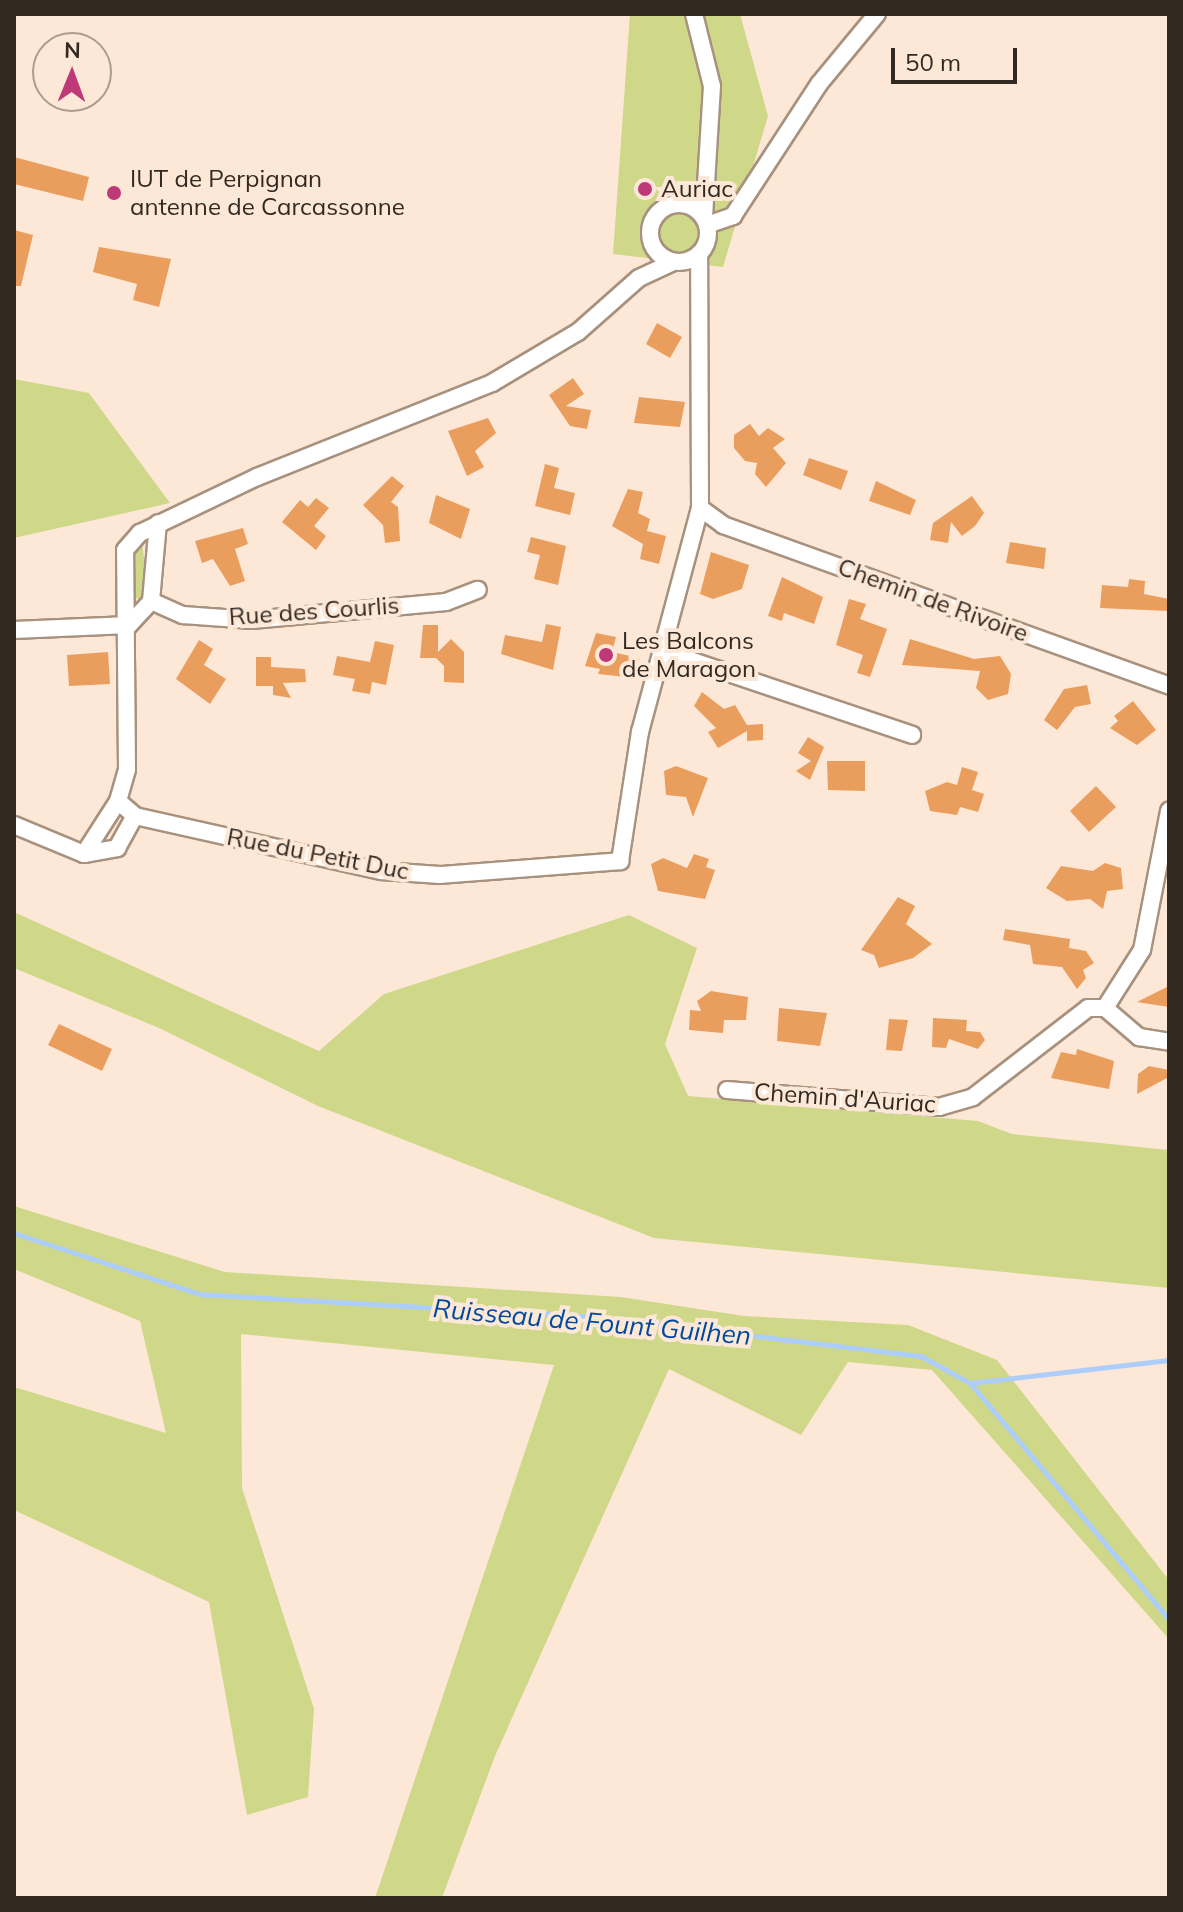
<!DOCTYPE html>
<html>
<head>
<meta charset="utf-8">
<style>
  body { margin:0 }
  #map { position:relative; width:1183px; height:1912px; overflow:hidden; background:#fde8d7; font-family:Mulish,sans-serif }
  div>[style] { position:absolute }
  .green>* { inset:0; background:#cfd889 }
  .stream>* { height:5px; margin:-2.5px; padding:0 2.5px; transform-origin:2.5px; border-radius:2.5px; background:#adcdfa }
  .building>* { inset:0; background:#ea9e5e }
  .roads { filter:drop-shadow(2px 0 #a8917d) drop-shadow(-2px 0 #a8917d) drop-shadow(0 2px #a8917d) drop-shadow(0 -2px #a8917d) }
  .minor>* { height:16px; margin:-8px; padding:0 8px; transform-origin:8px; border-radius:8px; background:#fff }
  .minor>.ring { margin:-8px; padding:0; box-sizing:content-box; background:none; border:16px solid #fff; border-radius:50% }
  .dots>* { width:22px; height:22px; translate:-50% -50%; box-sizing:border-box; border:4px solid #fde8d7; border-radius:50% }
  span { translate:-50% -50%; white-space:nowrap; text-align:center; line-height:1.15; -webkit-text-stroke:8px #fde8d7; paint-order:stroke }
  .poi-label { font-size:24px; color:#322921 }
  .left { translate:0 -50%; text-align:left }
  .street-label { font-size:24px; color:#322921 }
  .water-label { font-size:26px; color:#00499c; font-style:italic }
  .frame { position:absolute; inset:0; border:16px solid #322921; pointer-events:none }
  .north { position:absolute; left:32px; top:32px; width:80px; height:80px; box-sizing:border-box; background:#fde8d7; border:2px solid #ac9c8e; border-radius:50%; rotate:1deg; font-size:22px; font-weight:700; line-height:32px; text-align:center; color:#322921 }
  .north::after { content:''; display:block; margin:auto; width:28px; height:36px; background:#bf3878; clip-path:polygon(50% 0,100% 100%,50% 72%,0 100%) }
  .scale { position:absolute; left:891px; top:48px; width:126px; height:36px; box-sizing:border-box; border:4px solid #322921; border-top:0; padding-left:10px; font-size:24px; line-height:28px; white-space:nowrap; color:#322921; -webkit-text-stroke:6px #fde8d7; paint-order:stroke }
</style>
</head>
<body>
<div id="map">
  <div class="green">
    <i style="clip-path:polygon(630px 14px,740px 14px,768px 116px,723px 267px,613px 254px)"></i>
    <i style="clip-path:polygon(14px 379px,89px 393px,170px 503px,14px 538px)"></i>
    <i style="clip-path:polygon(142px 542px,147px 582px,139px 600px,132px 595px,132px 547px)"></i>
    <i style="clip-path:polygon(14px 912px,319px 1051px,384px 994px,629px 915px,697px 948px,665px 1044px,688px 1096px,978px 1121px,1012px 1134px,1169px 1150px,1169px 1288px,654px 1238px,318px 1106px,159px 1028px,14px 968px)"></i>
    <i style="clip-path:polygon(14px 1206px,225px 1272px,621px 1297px,744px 1316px,908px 1325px,997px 1360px,1169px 1580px,1169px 1639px,932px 1370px,848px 1362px,801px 1435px,669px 1369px,495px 1756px,442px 1898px,375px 1898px,554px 1365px,241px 1334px,242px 1488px,314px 1709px,308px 1797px,247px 1815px,209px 1602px,14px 1510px,14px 1387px,166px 1433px,140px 1321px,14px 1269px)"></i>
  </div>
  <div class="stream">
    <i style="left:14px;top:1233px;width:195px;rotate:18.2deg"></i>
    <i style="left:199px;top:1294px;width:400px;rotate:3.3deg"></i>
    <i style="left:598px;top:1317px;width:325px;rotate:6.9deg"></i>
    <i style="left:921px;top:1356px;width:56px;rotate:28.9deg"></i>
    <i style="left:970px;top:1383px;width:200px;rotate:-6.6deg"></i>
    <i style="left:970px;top:1383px;width:309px;rotate:49.9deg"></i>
  </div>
  <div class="building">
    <i style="clip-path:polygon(14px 157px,89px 177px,83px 201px,14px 184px)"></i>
    <i style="clip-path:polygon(14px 230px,33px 235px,21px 286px,14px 286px)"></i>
    <i style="clip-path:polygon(99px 247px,171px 259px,159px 307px,133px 300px,137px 284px,93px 272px)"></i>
    <i style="clip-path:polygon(657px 323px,682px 337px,670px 358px,646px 344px)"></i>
    <i style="clip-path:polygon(573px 378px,584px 394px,566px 406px,591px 410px,587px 429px,570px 426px,549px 395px)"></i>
    <i style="clip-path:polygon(639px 397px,685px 402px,680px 427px,634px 423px)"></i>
    <i style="clip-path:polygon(488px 418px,496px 433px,475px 451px,484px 467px,467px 476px,448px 431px)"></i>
    <i style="clip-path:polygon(750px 424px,759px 436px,768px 428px,785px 439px,773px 448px,786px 463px,766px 487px,755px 474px,757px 463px,745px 461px,734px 448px,734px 435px)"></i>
    <i style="clip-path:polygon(809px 458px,848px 471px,841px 490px,803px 475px)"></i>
    <i style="clip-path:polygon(545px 464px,559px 468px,554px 488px,575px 493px,570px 515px,535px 506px)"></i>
    <i style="clip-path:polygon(392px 476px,404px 486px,391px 502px,398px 507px,400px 541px,385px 543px,383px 525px,363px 505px)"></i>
    <i style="clip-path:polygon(876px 481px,916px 500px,910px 515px,869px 501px)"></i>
    <i style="clip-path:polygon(628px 489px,643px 492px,638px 513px,650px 519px,647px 531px,666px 536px,659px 564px,640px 559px,643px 544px,612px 526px)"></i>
    <i style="clip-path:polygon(436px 495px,470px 509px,461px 539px,429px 523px)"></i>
    <i style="clip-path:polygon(972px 496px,984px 513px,975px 526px,962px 536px,951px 522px,948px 543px,930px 540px,933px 523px)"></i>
    <i style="clip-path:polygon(316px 498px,329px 508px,314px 526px,326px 536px,316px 550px,282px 522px,300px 500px,308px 507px)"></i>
    <i style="clip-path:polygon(243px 528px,248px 544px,235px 549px,245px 581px,230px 586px,213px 559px,202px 563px,195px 541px)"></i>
    <i style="clip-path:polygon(531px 537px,566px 546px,558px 585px,534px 579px,540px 555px,527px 552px)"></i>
    <i style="clip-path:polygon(1010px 542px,1046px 548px,1044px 569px,1006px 563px)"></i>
    <i style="clip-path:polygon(711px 552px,749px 565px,742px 589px,713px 599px,700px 594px)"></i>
    <i style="clip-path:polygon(782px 577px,823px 597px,814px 624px,784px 613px,782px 621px,768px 616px)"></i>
    <i style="clip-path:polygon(1129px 579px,1145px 581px,1144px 594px,1169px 599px,1169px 611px,1100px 608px,1102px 585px,1128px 587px)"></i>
    <i style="clip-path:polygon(849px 599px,866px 604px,860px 619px,887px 629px,870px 677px,857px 673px,863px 655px,836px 645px)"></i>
    <i style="clip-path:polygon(546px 624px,561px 627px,553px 670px,501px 654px,505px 635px,542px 642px)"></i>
    <i style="clip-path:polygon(423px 625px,438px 625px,438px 652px,451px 639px,464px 652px,464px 683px,444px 682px,444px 666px,436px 658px,420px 658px)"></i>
    <i style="clip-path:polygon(596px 633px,616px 637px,612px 652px,639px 658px,635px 678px,598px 674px,600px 669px,585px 666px)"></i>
    <i style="clip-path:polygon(910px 639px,974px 659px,1000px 656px,1011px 674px,1008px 694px,988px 700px,976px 688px,980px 671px,902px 665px)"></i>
    <i style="clip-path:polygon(199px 640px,213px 649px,204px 665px,226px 679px,210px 704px,176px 679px)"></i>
    <i style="clip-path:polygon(375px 641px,394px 645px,386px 685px,372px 682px,370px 694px,352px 691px,355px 679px,333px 675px,337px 656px,370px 662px)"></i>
    <i style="clip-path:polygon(108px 652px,110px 684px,69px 686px,67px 655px)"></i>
    <i style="clip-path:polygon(256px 657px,271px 657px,271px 667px,305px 669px,306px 682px,283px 683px,291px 698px,273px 695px,273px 686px,256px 686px)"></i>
    <i style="clip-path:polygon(1087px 685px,1091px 704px,1075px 707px,1057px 730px,1044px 720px,1064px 689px)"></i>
    <i style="clip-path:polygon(702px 692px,724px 709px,735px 705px,747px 725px,763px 724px,763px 740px,747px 741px,747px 731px,718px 748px,708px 732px,716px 728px,694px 706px)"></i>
    <i style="clip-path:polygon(1133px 701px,1156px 730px,1137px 745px,1110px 728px,1118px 721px,1114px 716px)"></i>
    <i style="clip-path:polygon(808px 737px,824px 747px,810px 780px,796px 771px,811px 761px,798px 753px)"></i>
    <i style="clip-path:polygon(827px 761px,865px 761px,865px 791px,828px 790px)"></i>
    <i style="clip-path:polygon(676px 766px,708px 778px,693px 817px,686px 797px,666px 795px,664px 771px)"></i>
    <i style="clip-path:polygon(962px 767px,978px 772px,972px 790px,984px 794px,978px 812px,960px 807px,957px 815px,930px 811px,925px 791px,947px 782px,957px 785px)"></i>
    <i style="clip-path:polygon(1096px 786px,1116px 807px,1089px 832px,1070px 811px)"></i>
    <i style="clip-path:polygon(694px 854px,709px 859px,706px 867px,715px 870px,705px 899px,658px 891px,651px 864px,663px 858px,687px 868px)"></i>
    <i style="clip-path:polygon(1105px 863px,1121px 868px,1123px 889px,1107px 891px,1103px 909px,1090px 899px,1067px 901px,1046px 888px,1061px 866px,1093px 871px)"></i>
    <i style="clip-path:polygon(898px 897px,915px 906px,906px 924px,932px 944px,913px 958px,879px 968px,874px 955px,861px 950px)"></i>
    <i style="clip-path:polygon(1005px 929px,1070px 939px,1069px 948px,1086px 951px,1094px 963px,1083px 970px,1086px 978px,1077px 989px,1062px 967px,1033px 964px,1030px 945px,1003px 940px)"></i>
    <i style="clip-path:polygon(1169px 986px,1169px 1007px,1137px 1002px)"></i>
    <i style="clip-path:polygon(711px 991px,748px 997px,746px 1020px,724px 1020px,723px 1033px,689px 1030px,690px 1010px,701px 1011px,697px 1001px)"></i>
    <i style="clip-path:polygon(779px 1008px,827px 1013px,820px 1046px,777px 1041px)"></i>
    <i style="clip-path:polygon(933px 1018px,967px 1020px,966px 1031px,980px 1032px,985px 1040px,978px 1049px,949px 1039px,946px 1048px,932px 1047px)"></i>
    <i style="clip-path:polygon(889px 1019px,908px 1020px,902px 1051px,886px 1050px)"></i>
    <i style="clip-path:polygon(59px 1024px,112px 1049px,102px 1071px,48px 1045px)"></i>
    <i style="clip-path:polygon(1077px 1049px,1114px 1061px,1109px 1089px,1051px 1078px,1061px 1052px,1076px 1055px)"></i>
    <i style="clip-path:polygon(1149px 1066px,1169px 1070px,1169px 1077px,1137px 1094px,1138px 1074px)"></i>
  </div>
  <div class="roads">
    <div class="minor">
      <i style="left:694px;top:14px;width:74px;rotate:76deg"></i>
      <i style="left:712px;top:86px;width:132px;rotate:93.5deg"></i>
      <i class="ring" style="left:650px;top:204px;width:42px;height:42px"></i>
      <i style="left:707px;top:225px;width:28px;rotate:-19deg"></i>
      <i style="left:733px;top:216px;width:158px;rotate:-56.9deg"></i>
      <i style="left:819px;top:84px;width:91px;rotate:-50.4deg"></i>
      <i style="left:700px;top:508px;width:29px;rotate:36deg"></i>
      <i style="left:723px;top:525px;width:474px;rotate:19.8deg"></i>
      <i style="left:151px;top:601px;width:35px;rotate:24deg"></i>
      <i style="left:183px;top:615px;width:69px;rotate:4.1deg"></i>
      <i style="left:252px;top:620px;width:195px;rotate:-5.3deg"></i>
      <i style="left:446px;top:602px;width:34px;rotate:-21deg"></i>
      <i style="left:151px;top:601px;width:78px;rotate:-84.9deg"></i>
      <i style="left:14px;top:630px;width:115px;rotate:-2.5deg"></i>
      <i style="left:129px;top:625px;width:33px;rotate:-47deg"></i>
      <i style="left:663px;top:651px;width:263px;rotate:18.6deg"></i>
      <i style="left:118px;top:801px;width:23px;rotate:41deg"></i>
      <i style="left:135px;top:816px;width:253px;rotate:12.6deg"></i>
      <i style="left:382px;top:871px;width:58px;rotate:3.9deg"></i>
      <i style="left:440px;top:875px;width:181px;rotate:-4.4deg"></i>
      <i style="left:620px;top:861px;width:131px;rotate:-81.2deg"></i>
      <i style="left:640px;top:732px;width:232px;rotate:-75deg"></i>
      <i style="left:700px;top:508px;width:254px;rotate:-90.2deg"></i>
      <i style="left:14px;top:825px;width:76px;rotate:22.5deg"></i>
      <i style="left:84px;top:854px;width:34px;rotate:-10deg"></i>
      <i style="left:117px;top:848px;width:37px;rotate:-61deg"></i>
      <i style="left:84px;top:854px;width:63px;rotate:-57.3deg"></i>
      <i style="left:118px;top:801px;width:33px;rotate:-74deg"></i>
      <i style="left:127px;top:769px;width:219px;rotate:-90.5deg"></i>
      <i style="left:125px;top:550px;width:23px;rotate:-49deg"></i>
      <i style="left:140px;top:533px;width:130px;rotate:-25.6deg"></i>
      <i style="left:257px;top:477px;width:253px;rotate:-21.8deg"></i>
      <i style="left:492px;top:383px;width:100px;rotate:-30.7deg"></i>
      <i style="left:578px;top:332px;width:81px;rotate:-41.5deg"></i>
      <i style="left:639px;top:278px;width:38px;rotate:-25deg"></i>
      <i style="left:1105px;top:1008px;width:45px;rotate:40.5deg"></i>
      <i style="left:1139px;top:1037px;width:30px;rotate:9deg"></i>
      <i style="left:727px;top:1090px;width:213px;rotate:4.6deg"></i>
      <i style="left:939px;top:1107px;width:35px;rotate:-16deg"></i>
      <i style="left:973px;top:1097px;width:145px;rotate:-37.7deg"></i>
      <i style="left:1088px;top:1008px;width:17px"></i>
      <i style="left:1105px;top:1008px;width:69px;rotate:-57.5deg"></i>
      <i style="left:1142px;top:950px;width:142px;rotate:-79deg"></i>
    </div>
  </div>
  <div class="dots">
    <i style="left:645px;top:189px;background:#bf3878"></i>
    <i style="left:114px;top:193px;background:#bf3878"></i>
    <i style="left:606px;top:655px;background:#bf3878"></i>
  </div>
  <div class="poi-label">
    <span class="left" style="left:130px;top:193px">IUT de Perpignan<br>antenne de Carcassonne</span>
    <span class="left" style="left:661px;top:189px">Auriac</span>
    <span class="left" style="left:622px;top:655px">Les Balcons<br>de Maragon</span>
  </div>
  <div class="street-label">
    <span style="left:933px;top:600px;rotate:20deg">Chemin de Rivoire</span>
    <span style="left:314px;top:611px;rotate:-4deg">Rue des Courlis</span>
    <span style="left:318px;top:854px;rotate:11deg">Rue du Petit Duc</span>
    <span style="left:845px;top:1098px;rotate:4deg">Chemin d'Auriac</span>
  </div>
  <div class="water-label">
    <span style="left:592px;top:1322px;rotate:5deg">Ruisseau de Fount Guilhen</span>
  </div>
  <div class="frame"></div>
  <div class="north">N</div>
  <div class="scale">50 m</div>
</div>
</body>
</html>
